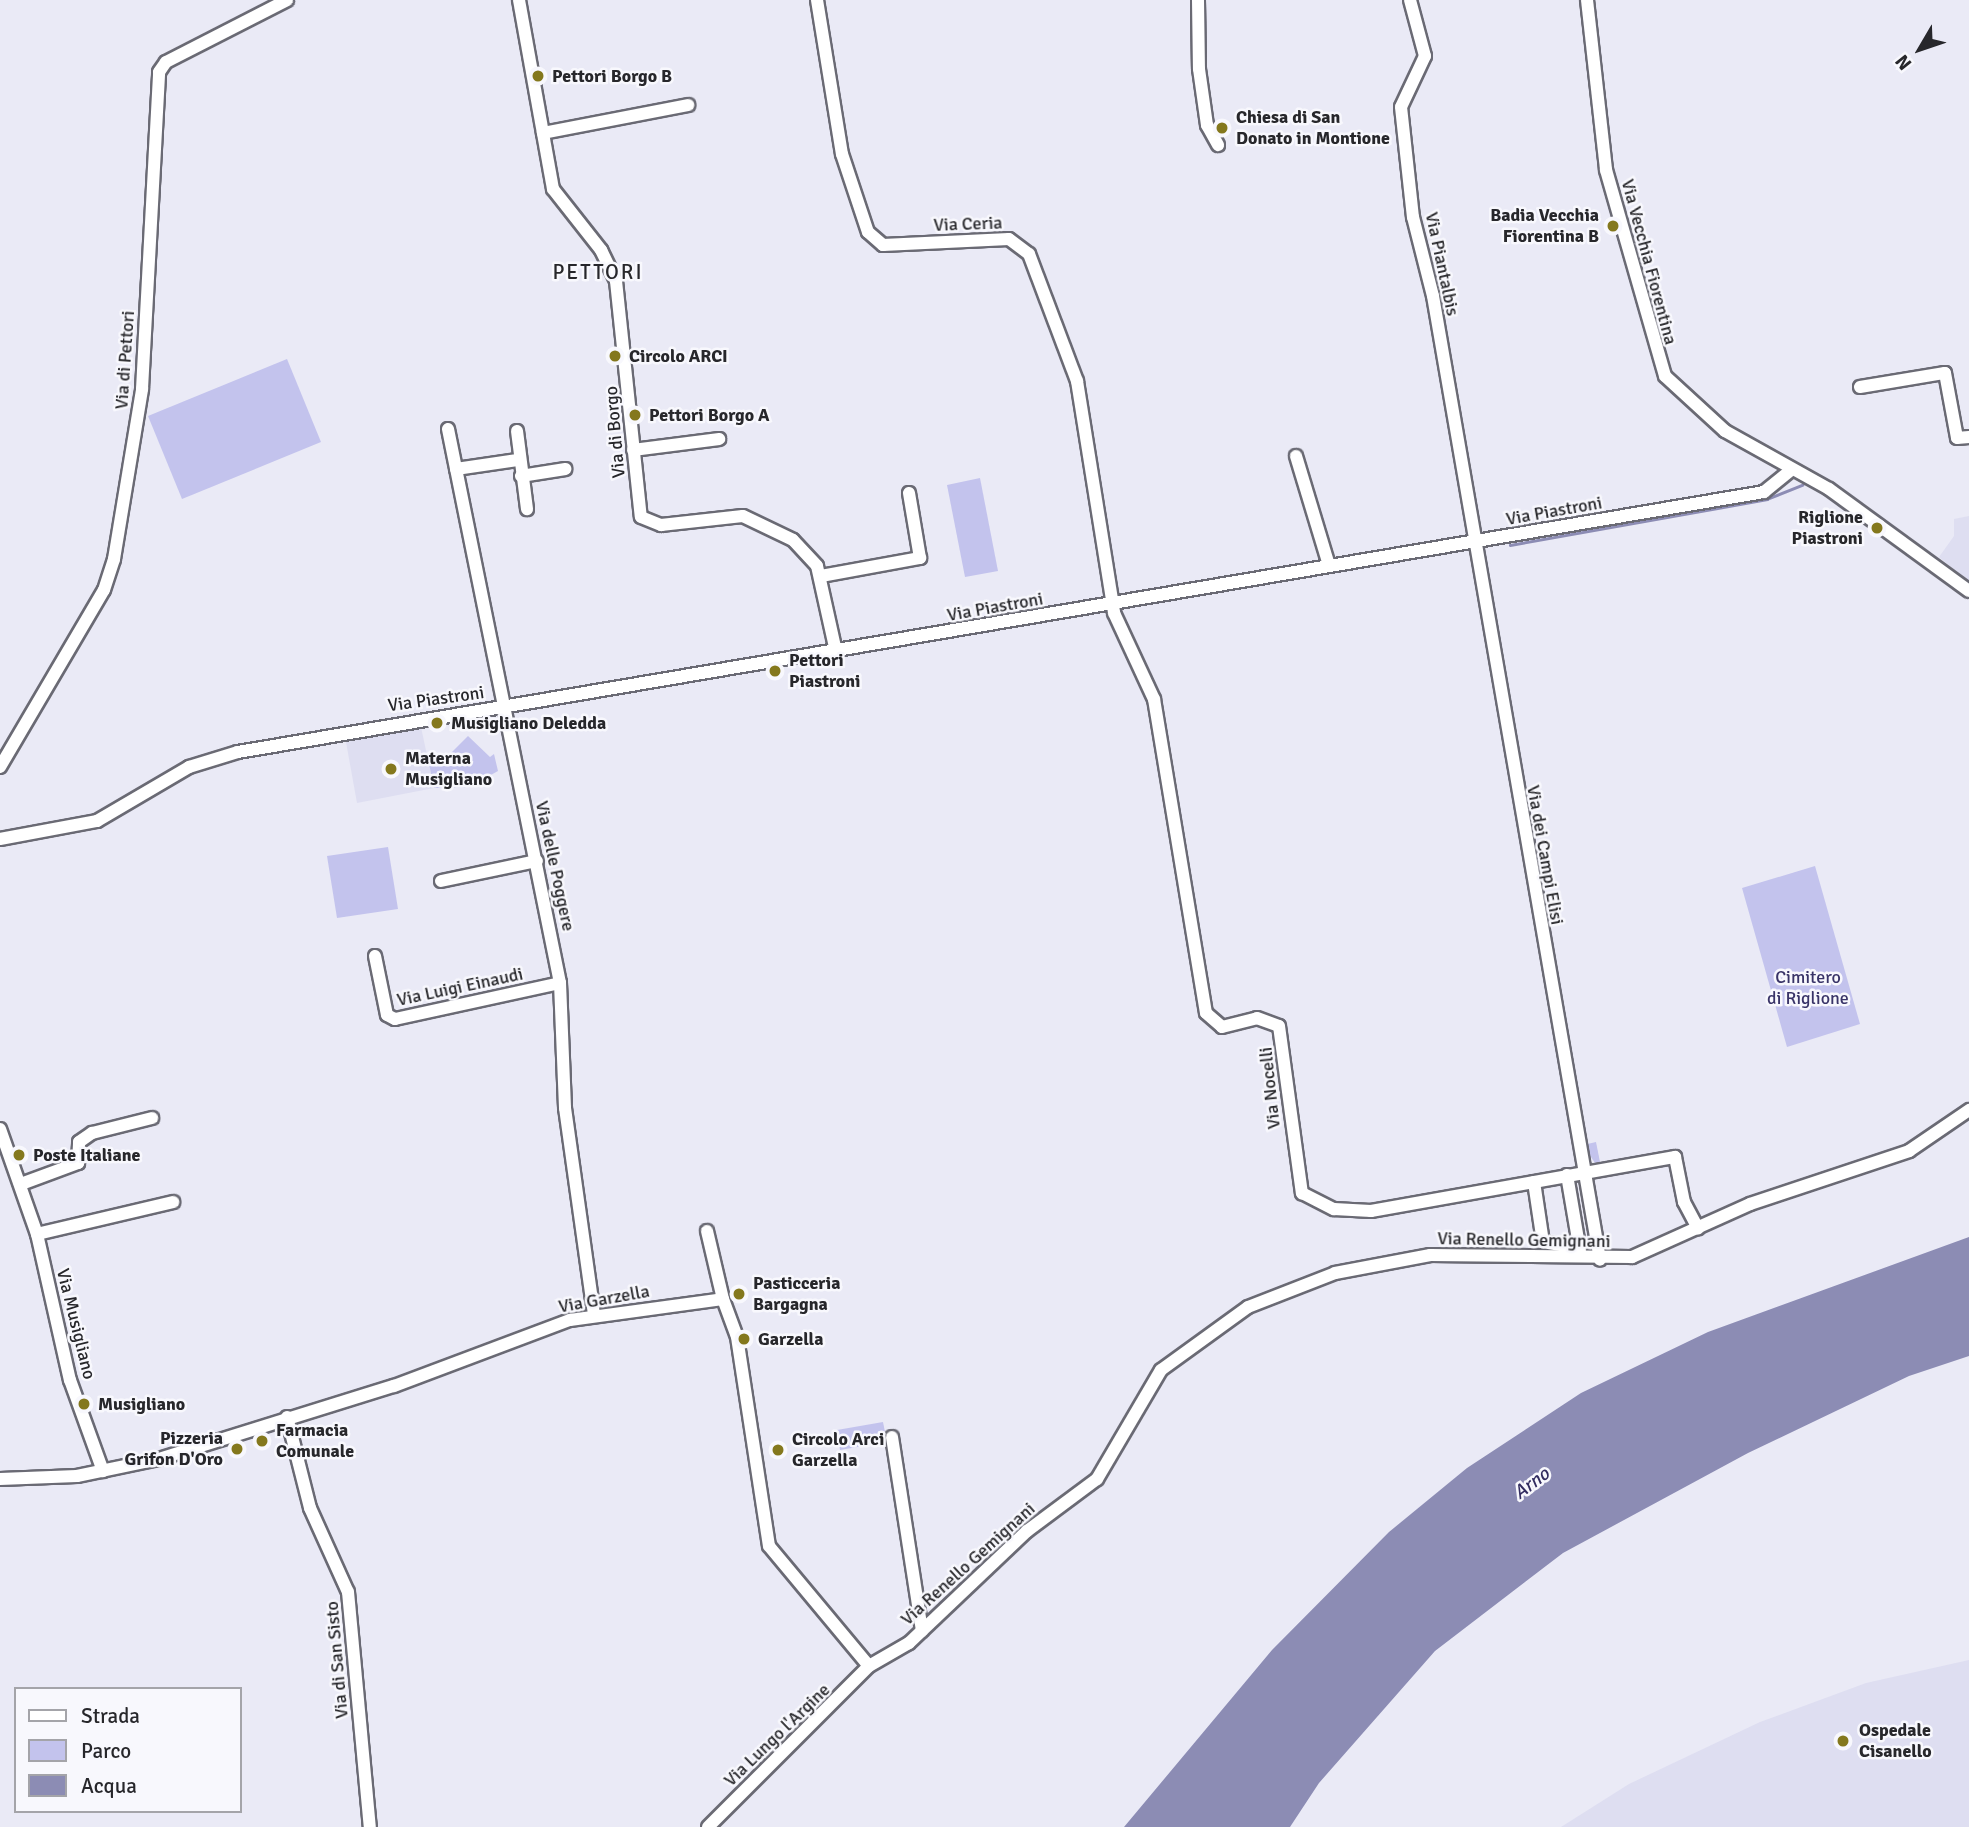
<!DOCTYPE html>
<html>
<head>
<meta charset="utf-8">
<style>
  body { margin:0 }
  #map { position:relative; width:1969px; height:1827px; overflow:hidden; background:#eaeaf6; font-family:Signika,sans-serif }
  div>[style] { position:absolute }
  .built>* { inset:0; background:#dedef1 }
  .green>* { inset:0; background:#c3c3ed }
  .water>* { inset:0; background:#8c8cb4 }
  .stream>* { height:2.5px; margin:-1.25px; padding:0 1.25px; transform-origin:1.25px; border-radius:1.25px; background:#8c8cb4 }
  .roads { filter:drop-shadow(2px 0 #6a6a74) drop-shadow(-2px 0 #6a6a74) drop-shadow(0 2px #6a6a74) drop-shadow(0 -2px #6a6a74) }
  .minor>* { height:12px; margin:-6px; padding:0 6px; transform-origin:6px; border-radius:6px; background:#fff }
  .dots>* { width:19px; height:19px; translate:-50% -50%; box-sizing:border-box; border:4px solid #f8f8fd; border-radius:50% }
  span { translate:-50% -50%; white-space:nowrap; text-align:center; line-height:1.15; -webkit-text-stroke:5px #f8f8fd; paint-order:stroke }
  .poi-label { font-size:18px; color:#27272b; font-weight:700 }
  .left { translate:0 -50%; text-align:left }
  .right { translate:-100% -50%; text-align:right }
  .street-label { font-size:18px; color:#27272b }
  .park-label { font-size:18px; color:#393468 }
  .water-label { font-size:19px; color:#322c60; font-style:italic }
  .quarter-label { font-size:21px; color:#27272b; letter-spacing:2px }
  .legend { position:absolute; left:14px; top:1687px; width:228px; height:126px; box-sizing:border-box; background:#f8f8fd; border:2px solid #a4a4a9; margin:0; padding:9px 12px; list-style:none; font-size:21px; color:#27272b }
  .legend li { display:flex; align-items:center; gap:14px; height:35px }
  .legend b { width:35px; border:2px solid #a4a4a9 }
  .north { position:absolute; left:1885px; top:14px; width:70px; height:70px; -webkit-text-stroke:5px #f8f8fd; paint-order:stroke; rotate:231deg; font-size:19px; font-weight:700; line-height:28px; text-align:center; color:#27272b }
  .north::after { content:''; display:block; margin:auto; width:24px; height:32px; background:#27272b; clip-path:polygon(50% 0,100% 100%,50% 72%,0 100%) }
</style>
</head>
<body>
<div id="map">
  <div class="built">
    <i style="clip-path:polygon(1969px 516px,1969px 582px,1939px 557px,1954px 536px,1954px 519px)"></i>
    <i style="clip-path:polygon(421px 727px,434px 788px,357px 803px,346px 742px)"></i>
    <i style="clip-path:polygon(1969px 1660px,1969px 1827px,1561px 1827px,1629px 1784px,1760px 1722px,1866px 1683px)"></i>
  </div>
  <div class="green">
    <i style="clip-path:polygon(287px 359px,321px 442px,182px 499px,148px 416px)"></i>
    <i style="clip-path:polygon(980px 478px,998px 571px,965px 577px,947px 485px)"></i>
    <i style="clip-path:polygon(468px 736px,490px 757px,494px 754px,498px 771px,469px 787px,434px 788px,429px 764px,437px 767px)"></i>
    <i style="clip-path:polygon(388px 847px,398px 909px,337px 918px,327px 856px)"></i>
    <i style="clip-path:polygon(1815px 866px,1860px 1024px,1787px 1047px,1742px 888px)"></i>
    <i style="clip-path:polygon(1596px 1142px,1600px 1162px,1595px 1163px,1583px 1145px)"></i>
    <i style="clip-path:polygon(883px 1422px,887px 1442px,840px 1450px,837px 1430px)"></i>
  </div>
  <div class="water">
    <i style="clip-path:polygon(1969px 1237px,1969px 1356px,1909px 1376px,1748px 1453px,1563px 1553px,1435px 1651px,1319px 1783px,1290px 1827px,1124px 1827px,1272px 1650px,1389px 1532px,1467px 1468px,1581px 1393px,1708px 1332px)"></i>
  </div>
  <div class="stream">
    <i style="left:1510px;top:545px;width:261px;rotate:-10.1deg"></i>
    <i style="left:1767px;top:499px;width:38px;rotate:-22deg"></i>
  </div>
  <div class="roads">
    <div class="minor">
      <i style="left:519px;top:0;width:192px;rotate:79.8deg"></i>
      <i style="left:553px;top:189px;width:78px;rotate:51.8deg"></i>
      <i style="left:601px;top:250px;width:34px;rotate:64deg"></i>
      <i style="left:616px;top:281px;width:237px;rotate:84deg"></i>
      <i style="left:641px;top:517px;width:22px;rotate:22deg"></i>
      <i style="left:661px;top:525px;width:82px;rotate:-6.3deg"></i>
      <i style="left:743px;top:516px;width:55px;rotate:25.6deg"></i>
      <i style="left:793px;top:540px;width:35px;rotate:47deg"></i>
      <i style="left:817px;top:566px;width:88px;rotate:77.5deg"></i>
      <i style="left:817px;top:0;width:156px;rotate:80.8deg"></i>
      <i style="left:842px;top:154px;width:82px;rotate:71.6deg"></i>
      <i style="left:868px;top:232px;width:20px;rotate:41deg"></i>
      <i style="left:883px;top:245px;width:126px;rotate:-2.7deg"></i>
      <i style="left:1009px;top:239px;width:25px;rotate:37deg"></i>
      <i style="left:1029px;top:254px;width:136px;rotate:69.3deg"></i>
      <i style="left:1077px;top:381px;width:235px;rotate:80.9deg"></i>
      <i style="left:1114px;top:613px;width:95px;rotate:65.1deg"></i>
      <i style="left:1154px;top:699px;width:318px;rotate:80.6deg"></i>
      <i style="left:1206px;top:1013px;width:21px;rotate:41deg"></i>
      <i style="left:1222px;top:1027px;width:36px;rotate:-14deg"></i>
      <i style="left:1257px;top:1018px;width:23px;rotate:20deg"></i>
      <i style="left:1279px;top:1026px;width:169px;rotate:82.2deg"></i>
      <i style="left:1302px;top:1193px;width:36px;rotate:27deg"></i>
      <i style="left:1334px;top:1209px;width:37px;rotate:3deg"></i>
      <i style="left:1371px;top:1211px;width:309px;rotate:-10.1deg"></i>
      <i style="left:1675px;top:1157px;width:46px;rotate:78.7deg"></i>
      <i style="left:1684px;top:1202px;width:30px;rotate:62deg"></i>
      <i style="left:1198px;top:0;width:69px;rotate:89.2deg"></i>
      <i style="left:1199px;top:69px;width:57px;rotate:81.9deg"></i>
      <i style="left:1207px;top:125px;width:23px;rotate:61deg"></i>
      <i style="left:1410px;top:0;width:58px;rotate:75deg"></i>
      <i style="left:1425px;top:56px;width:56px;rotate:115.2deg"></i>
      <i style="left:1401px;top:107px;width:111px;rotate:83.8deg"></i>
      <i style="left:1413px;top:217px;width:81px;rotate:75.8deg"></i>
      <i style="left:1433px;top:296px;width:978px;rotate:80.17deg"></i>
      <i style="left:1587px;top:0;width:171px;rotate:83.6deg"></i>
      <i style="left:1606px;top:170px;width:214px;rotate:74deg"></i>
      <i style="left:1665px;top:376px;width:81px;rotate:42.5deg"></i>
      <i style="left:1725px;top:431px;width:119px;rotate:29.1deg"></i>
      <i style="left:1829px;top:489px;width:173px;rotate:36.1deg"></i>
      <i style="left:543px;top:133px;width:148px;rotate:-10.9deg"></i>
      <i style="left:1860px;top:387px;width:86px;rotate:-9.4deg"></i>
      <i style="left:1945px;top:373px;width:66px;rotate:79.5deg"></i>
      <i style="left:1957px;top:438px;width:12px;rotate:-5deg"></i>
      <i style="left:448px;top:429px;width:565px;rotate:78.57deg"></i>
      <i style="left:560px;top:983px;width:125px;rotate:87.7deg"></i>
      <i style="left:565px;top:1108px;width:209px;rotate:82deg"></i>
      <i style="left:517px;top:431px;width:79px;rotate:82.7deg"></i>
      <i style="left:633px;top:450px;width:87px;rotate:-7.3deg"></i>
      <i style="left:1296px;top:456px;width:114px;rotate:73.2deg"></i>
      <i style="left:456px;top:469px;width:62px;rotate:-8.4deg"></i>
      <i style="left:521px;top:476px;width:45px;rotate:-9deg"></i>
      <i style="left:821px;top:576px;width:101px;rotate:-10.3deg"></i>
      <i style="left:920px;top:558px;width:66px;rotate:-99.6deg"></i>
      <i style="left:0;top:767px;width:205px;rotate:-59.6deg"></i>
      <i style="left:104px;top:590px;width:33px;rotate:-72deg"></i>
      <i style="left:114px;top:559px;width:172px;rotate:-80.6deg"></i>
      <i style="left:142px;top:389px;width:317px;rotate:-86.9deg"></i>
      <i style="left:159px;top:72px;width:12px;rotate:-55deg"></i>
      <i style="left:166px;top:62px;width:136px;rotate:-27.1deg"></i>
      <i style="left:0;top:839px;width:99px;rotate:-10.5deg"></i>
      <i style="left:97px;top:821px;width:107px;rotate:-30.4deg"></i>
      <i style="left:189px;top:767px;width:51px;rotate:-17deg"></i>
      <i style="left:238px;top:752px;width:1548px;rotate:-9.67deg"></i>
      <i style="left:1764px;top:492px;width:33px;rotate:-39deg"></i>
      <i style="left:441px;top:881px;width:98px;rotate:-11.8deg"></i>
      <i style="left:375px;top:956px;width:60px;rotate:78.5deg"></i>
      <i style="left:387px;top:1015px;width:9px;rotate:27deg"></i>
      <i style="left:395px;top:1019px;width:169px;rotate:-12.3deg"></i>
      <i style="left:0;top:1129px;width:111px;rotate:70.6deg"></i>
      <i style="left:37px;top:1234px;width:150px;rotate:77.3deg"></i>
      <i style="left:70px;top:1380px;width:97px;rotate:70.1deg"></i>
      <i style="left:1567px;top:1175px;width:77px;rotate:80.3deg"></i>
      <i style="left:1534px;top:1182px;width:61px;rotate:81.5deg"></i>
      <i style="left:1543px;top:1242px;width:34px;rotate:10deg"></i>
      <i style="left:21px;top:1184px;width:61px;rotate:-20.2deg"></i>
      <i style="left:78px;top:1163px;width:21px;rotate:-87deg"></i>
      <i style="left:79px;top:1142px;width:16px;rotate:-35deg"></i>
      <i style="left:92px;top:1133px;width:62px;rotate:-14deg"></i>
      <i style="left:707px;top:1231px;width:70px;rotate:76.8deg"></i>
      <i style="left:37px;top:1234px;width:140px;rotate:-13.2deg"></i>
      <i style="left:287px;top:1417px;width:94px;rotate:75.8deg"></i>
      <i style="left:310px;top:1508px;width:92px;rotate:65.7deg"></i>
      <i style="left:348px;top:1592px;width:236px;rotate:84.7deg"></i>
      <i style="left:892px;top:1437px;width:196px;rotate:81.2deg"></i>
      <i style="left:0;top:1479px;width:77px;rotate:-2.2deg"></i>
      <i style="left:77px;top:1476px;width:84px;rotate:-11.7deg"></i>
      <i style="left:159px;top:1459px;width:246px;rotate:-17.3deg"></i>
      <i style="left:394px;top:1386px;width:188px;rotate:-20.6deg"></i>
      <i style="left:570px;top:1320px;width:154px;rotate:-7.8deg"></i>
      <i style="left:723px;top:1299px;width:40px;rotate:69.8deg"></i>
      <i style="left:737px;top:1337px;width:211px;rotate:81.3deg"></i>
      <i style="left:769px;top:1546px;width:156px;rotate:50.2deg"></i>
      <i style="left:708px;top:1827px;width:228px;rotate:-45deg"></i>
      <i style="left:869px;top:1666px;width:46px;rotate:-29.9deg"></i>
      <i style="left:909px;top:1643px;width:163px;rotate:-43.5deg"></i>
      <i style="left:1027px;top:1531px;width:87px;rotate:-36.6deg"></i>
      <i style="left:1097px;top:1479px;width:126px;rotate:-59.6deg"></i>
      <i style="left:1161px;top:1370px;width:107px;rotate:-35.9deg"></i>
      <i style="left:1248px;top:1307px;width:93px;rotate:-21.3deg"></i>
      <i style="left:1335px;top:1273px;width:97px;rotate:-10.7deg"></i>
      <i style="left:1430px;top:1255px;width:202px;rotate:0.6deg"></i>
      <i style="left:1632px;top:1257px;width:129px;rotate:-24.2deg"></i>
      <i style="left:1750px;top:1204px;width:168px;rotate:-18.4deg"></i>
      <i style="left:1909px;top:1151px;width:73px;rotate:-34.3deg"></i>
    </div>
  </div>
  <div class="dots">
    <i style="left:538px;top:76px;background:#84781d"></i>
    <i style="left:1222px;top:128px;background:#84781d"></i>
    <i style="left:1613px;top:226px;background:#84781d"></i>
    <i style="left:615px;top:356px;background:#84781d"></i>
    <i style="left:635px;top:415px;background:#84781d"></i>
    <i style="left:1877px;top:528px;background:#84781d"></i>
    <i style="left:775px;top:671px;background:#84781d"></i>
    <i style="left:437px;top:723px;background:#84781d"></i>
    <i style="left:391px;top:769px;background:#84781d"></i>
    <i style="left:19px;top:1155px;background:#84781d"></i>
    <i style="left:739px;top:1294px;background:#84781d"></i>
    <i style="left:744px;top:1339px;background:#84781d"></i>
    <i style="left:84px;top:1404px;background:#84781d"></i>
    <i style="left:262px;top:1441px;background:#84781d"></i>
    <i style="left:237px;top:1449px;background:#84781d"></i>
    <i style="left:778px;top:1450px;background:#84781d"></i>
    <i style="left:1843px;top:1741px;background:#84781d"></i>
  </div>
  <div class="poi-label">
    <span class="left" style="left:552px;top:76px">Pettori Borgo B</span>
    <span class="left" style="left:1236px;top:128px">Chiesa di San<br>Donato in Montione</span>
    <span class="right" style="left:1599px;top:226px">Badia Vecchia<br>Fiorentina B</span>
    <span class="left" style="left:629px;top:356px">Circolo ARCI</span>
    <span class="left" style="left:649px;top:415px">Pettori Borgo A</span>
    <span class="right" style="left:1863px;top:528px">Riglione<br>Piastroni</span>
    <span class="left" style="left:789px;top:671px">Pettori<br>Piastroni</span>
    <span class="left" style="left:451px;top:723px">Musigliano Deledda</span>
    <span class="left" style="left:405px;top:769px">Materna<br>Musigliano</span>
    <span class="left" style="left:33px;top:1155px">Poste Italiane</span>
    <span class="left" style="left:753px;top:1294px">Pasticceria<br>Bargagna</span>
    <span class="left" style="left:758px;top:1339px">Garzella</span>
    <span class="left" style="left:98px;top:1404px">Musigliano</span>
    <span class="left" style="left:276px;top:1441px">Farmacia<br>Comunale</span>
    <span class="right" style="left:223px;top:1449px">Pizzeria<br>Grifon D'Oro</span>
    <span class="left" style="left:792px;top:1450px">Circolo Arci<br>Garzella</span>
    <span class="left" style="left:1859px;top:1741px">Ospedale<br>Cisanello</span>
  </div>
  <div class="street-label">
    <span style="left:968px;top:224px;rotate:-2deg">Via Ceria</span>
    <span style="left:1649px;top:262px;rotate:75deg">Via Vecchia Fiorentina</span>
    <span style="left:1442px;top:264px;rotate:78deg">Via Piantalbis</span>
    <span style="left:125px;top:360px;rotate:-86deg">Via di Pettori</span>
    <span style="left:615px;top:432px;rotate:-95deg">Via di Borgo</span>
    <span style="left:1554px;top:511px;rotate:-10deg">Via Piastroni</span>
    <span style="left:995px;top:607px;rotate:-10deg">Via Piastroni</span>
    <span style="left:436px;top:699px;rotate:-8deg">Via Piastroni</span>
    <span style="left:1545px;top:855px;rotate:80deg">Via dei Campi Elisi</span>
    <span style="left:555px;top:866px;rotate:78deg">Via delle Poggere</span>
    <span style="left:460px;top:987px;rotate:-12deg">Via Luigi Einaudi</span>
    <span style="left:1270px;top:1088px;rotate:-96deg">Via Nocelli</span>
    <span style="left:1524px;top:1240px;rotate:1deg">Via Renello Gemignani</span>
    <span style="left:604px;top:1299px;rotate:-10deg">Via Garzella</span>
    <span style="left:76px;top:1324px;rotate:76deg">Via Musigliano</span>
    <span style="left:968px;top:1564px;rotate:-42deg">Via Renello Gemignani</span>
    <span style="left:337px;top:1660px;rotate:-95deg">Via di San Sisto</span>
    <span style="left:777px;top:1735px;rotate:-44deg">Via Lungo l'Argine</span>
  </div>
  <div class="park-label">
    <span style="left:1808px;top:988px">Cimitero<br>di Riglione</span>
  </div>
  <div class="water-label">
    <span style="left:1532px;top:1484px;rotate:-37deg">Arno</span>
  </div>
  <div class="quarter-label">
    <span style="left:598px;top:272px">PETTORI</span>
  </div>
  <ul class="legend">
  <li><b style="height:9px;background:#fff"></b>Strada</li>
  <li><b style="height:19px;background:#c3c3ed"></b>Parco</li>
  <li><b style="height:19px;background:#8c8cb4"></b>Acqua</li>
  </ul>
  <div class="north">N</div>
</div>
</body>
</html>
